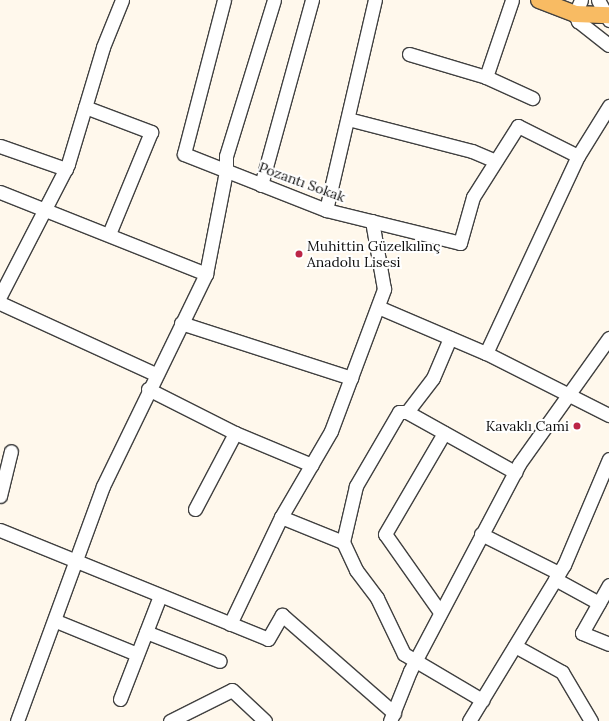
<!DOCTYPE html>
<html>
<head>
<meta charset="utf-8">
<style>
  body { margin:0 }
  #map { position:relative; width:609px; height:721px; overflow:hidden; background:#fff8ec; font-family:Lora,serif }
  div>[style] { position:absolute }
  .roads { filter:drop-shadow(1px 0 #404040) drop-shadow(-1px 0 #404040) drop-shadow(0 1px #404040) drop-shadow(0 -1px #404040) }
  .minor>* { height:13px; margin:-6.5px; padding:0 6.5px; transform-origin:6.5px; border-radius:6.5px; background:#fff }
  .major>* { height:16px; margin:-8px; padding:0 8px; transform-origin:8px; border-radius:8px; background:#f8bb63 }
  .dots>* { width:11px; height:11px; translate:-50% -50%; box-sizing:border-box; border:2px solid #fff; border-radius:50% }
  span { translate:-50% -50%; white-space:nowrap; text-align:center; line-height:1.15; -webkit-text-stroke:4px #fff; paint-order:stroke }
  .street-label { font-size:14px; color:#0d0d0d }
  .poi-label { font-size:14px; color:#0d0d0d }
  .left { translate:0 -50%; text-align:left }
  .right { translate:-100% -50%; text-align:right }
</style>
</head>
<body>
<div id="map">
  <div class="roads">
    <div class="minor">
      <i style="left:224px;top:0;width:159px;rotate:104.6deg"></i>
      <i style="left:184px;top:154px;width:153px;rotate:21.5deg"></i>
      <i style="left:326px;top:210px;width:138px;rotate:13.8deg"></i>
      <i style="left:460px;top:243px;width:48px;rotate:-74.2deg"></i>
      <i style="left:473px;top:197px;width:84px;rotate:-57.6deg"></i>
      <i style="left:518px;top:126px;width:67px;rotate:26.6deg"></i>
      <i style="left:581px;top:0;width:15px;rotate:113deg"></i>
      <i style="left:575px;top:14px;width:8px;rotate:67deg"></i>
      <i style="left:578px;top:21px;width:39px;rotate:38deg"></i>
      <i style="left:598px;top:0;width:23px;rotate:61deg"></i>
      <i style="left:409px;top:54px;width:80px;rotate:16.6deg"></i>
      <i style="left:486px;top:77px;width:51px;rotate:24.5deg"></i>
      <i style="left:486px;top:77px;width:81px;rotate:-71.3deg"></i>
      <i style="left:85px;top:107px;width:71px;rotate:20.7deg"></i>
      <i style="left:151px;top:132px;width:110px;rotate:112.4deg"></i>
      <i style="left:348px;top:119px;width:128px;rotate:14.5deg"></i>
      <i style="left:472px;top:151px;width:25px;rotate:23deg"></i>
      <i style="left:0;top:146px;width:70px;rotate:19.2deg"></i>
      <i style="left:261px;top:185px;width:192px;rotate:-74.6deg"></i>
      <i style="left:0;top:192px;width:222px;rotate:21.7deg"></i>
      <i style="left:326px;top:210px;width:216px;rotate:-76.9deg"></i>
      <i style="left:0;top:296px;width:148px;rotate:-62.7deg"></i>
      <i style="left:68px;top:164px;width:122px;rotate:-73.3deg"></i>
      <i style="left:103px;top:47px;width:51px;rotate:-68deg"></i>
      <i style="left:0;top:303px;width:170px;rotate:24.6deg"></i>
      <i style="left:378px;top:307px;width:117px;rotate:23.1deg"></i>
      <i style="left:486px;top:353px;width:138px;rotate:26.8deg"></i>
      <i style="left:181px;top:323px;width:179px;rotate:17.9deg"></i>
      <i style="left:450px;top:338px;width:43px;rotate:113deg"></i>
      <i style="left:433px;top:378px;width:43px;rotate:127.4deg"></i>
      <i style="left:407px;top:412px;width:124px;rotate:29.1deg"></i>
      <i style="left:486px;top:353px;width:217px;rotate:-65deg"></i>
      <i style="left:578px;top:156px;width:59px;rotate:-58.2deg"></i>
      <i style="left:148px;top:389px;width:97px;rotate:26.8deg"></i>
      <i style="left:235px;top:433px;width:83px;rotate:22.6deg"></i>
      <i style="left:407px;top:412px;width:8px;rotate:180deg"></i>
      <i style="left:399px;top:412px;width:86px;rotate:120.2deg"></i>
      <i style="left:356px;top:486px;width:57px;rotate:103.1deg"></i>
      <i style="left:343px;top:542px;width:31px;rotate:65deg"></i>
      <i style="left:356px;top:570px;width:35px;rotate:53deg"></i>
      <i style="left:377px;top:598px;width:62px;rotate:64.3deg"></i>
      <i style="left:404px;top:654px;width:91px;rotate:30.5deg"></i>
      <i style="left:0;top:496px;width:46px;rotate:-76.3deg"></i>
      <i style="left:195px;top:509px;width:86px;rotate:-62.2deg"></i>
      <i style="left:281px;top:517px;width:67px;rotate:22deg"></i>
      <i style="left:0;top:530px;width:289px;rotate:22.1deg"></i>
      <i style="left:268px;top:639px;width:28px;rotate:-60deg"></i>
      <i style="left:282px;top:615px;width:149px;rotate:41.2deg"></i>
      <i style="left:481px;top:534px;width:87px;rotate:26.6deg"></i>
      <i style="left:555px;top:579px;width:50px;rotate:28.6deg"></i>
      <i style="left:609px;top:585px;width:55px;rotate:119.4deg"></i>
      <i style="left:582px;top:633px;width:29px;rotate:22deg"></i>
      <i style="left:440px;top:612px;width:95px;rotate:-125.2deg"></i>
      <i style="left:385px;top:534px;width:117px;rotate:-59.7deg"></i>
      <i style="left:56px;top:621px;width:87px;rotate:22.2deg"></i>
      <i style="left:230px;top:624px;width:119px;rotate:-64.5deg"></i>
      <i style="left:281px;top:517px;width:99px;rotate:-59.8deg"></i>
      <i style="left:331px;top:431px;width:152px;rotate:-69.5deg"></i>
      <i style="left:384px;top:289px;width:69px;rotate:-100deg"></i>
      <i style="left:146px;top:632px;width:79px;rotate:21.4deg"></i>
      <i style="left:515px;top:646px;width:54px;rotate:29deg"></i>
      <i style="left:562px;top:672px;width:57px;rotate:59.4deg"></i>
      <i style="left:120px;top:699px;width:110px;rotate:-68.8deg"></i>
      <i style="left:17px;top:721px;width:250px;rotate:-69.9deg"></i>
      <i style="left:103px;top:486px;width:236px;rotate:-64.1deg"></i>
      <i style="left:206px;top:274px;width:105px;rotate:-79deg"></i>
      <i style="left:226px;top:171px;width:15px;rotate:-90deg"></i>
      <i style="left:226px;top:156px;width:163px;rotate:-72.9deg"></i>
      <i style="left:170px;top:721px;width:69px;rotate:-26.6deg"></i>
      <i style="left:232px;top:690px;width:45px;rotate:43.2deg"></i>
      <i style="left:390px;top:721px;width:54px;rotate:-68.2deg"></i>
      <i style="left:410px;top:671px;width:234px;rotate:-62.2deg"></i>
      <i style="left:519px;top:464px;width:155px;rotate:-54.5deg"></i>
      <i style="left:469px;top:721px;width:183px;rotate:-58.7deg"></i>
      <i style="left:564px;top:565px;width:115px;rotate:-67deg"></i>
    </div>
    <div class="major">
      <i style="left:539px;top:0;width:39px;rotate:21deg"></i>
      <i style="left:575px;top:14px;width:34px;rotate:2deg"></i>
    </div>
  </div>
  <div class="dots">
    <i style="left:299px;top:254px;background:#bc2546"></i>
    <i style="left:577px;top:426px;background:#bc2546"></i>
  </div>
  <div class="street-label">
    <span style="left:302px;top:182px;rotate:20deg">Pozantı Sokak</span>
  </div>
  <div class="poi-label">
    <span class="left" style="left:307px;top:254px">Muhittin Güzelkılınç<br>Anadolu Lisesi</span>
    <span class="right" style="left:569px;top:426px">Kavaklı Cami</span>
  </div>
</div>
</body>
</html>
